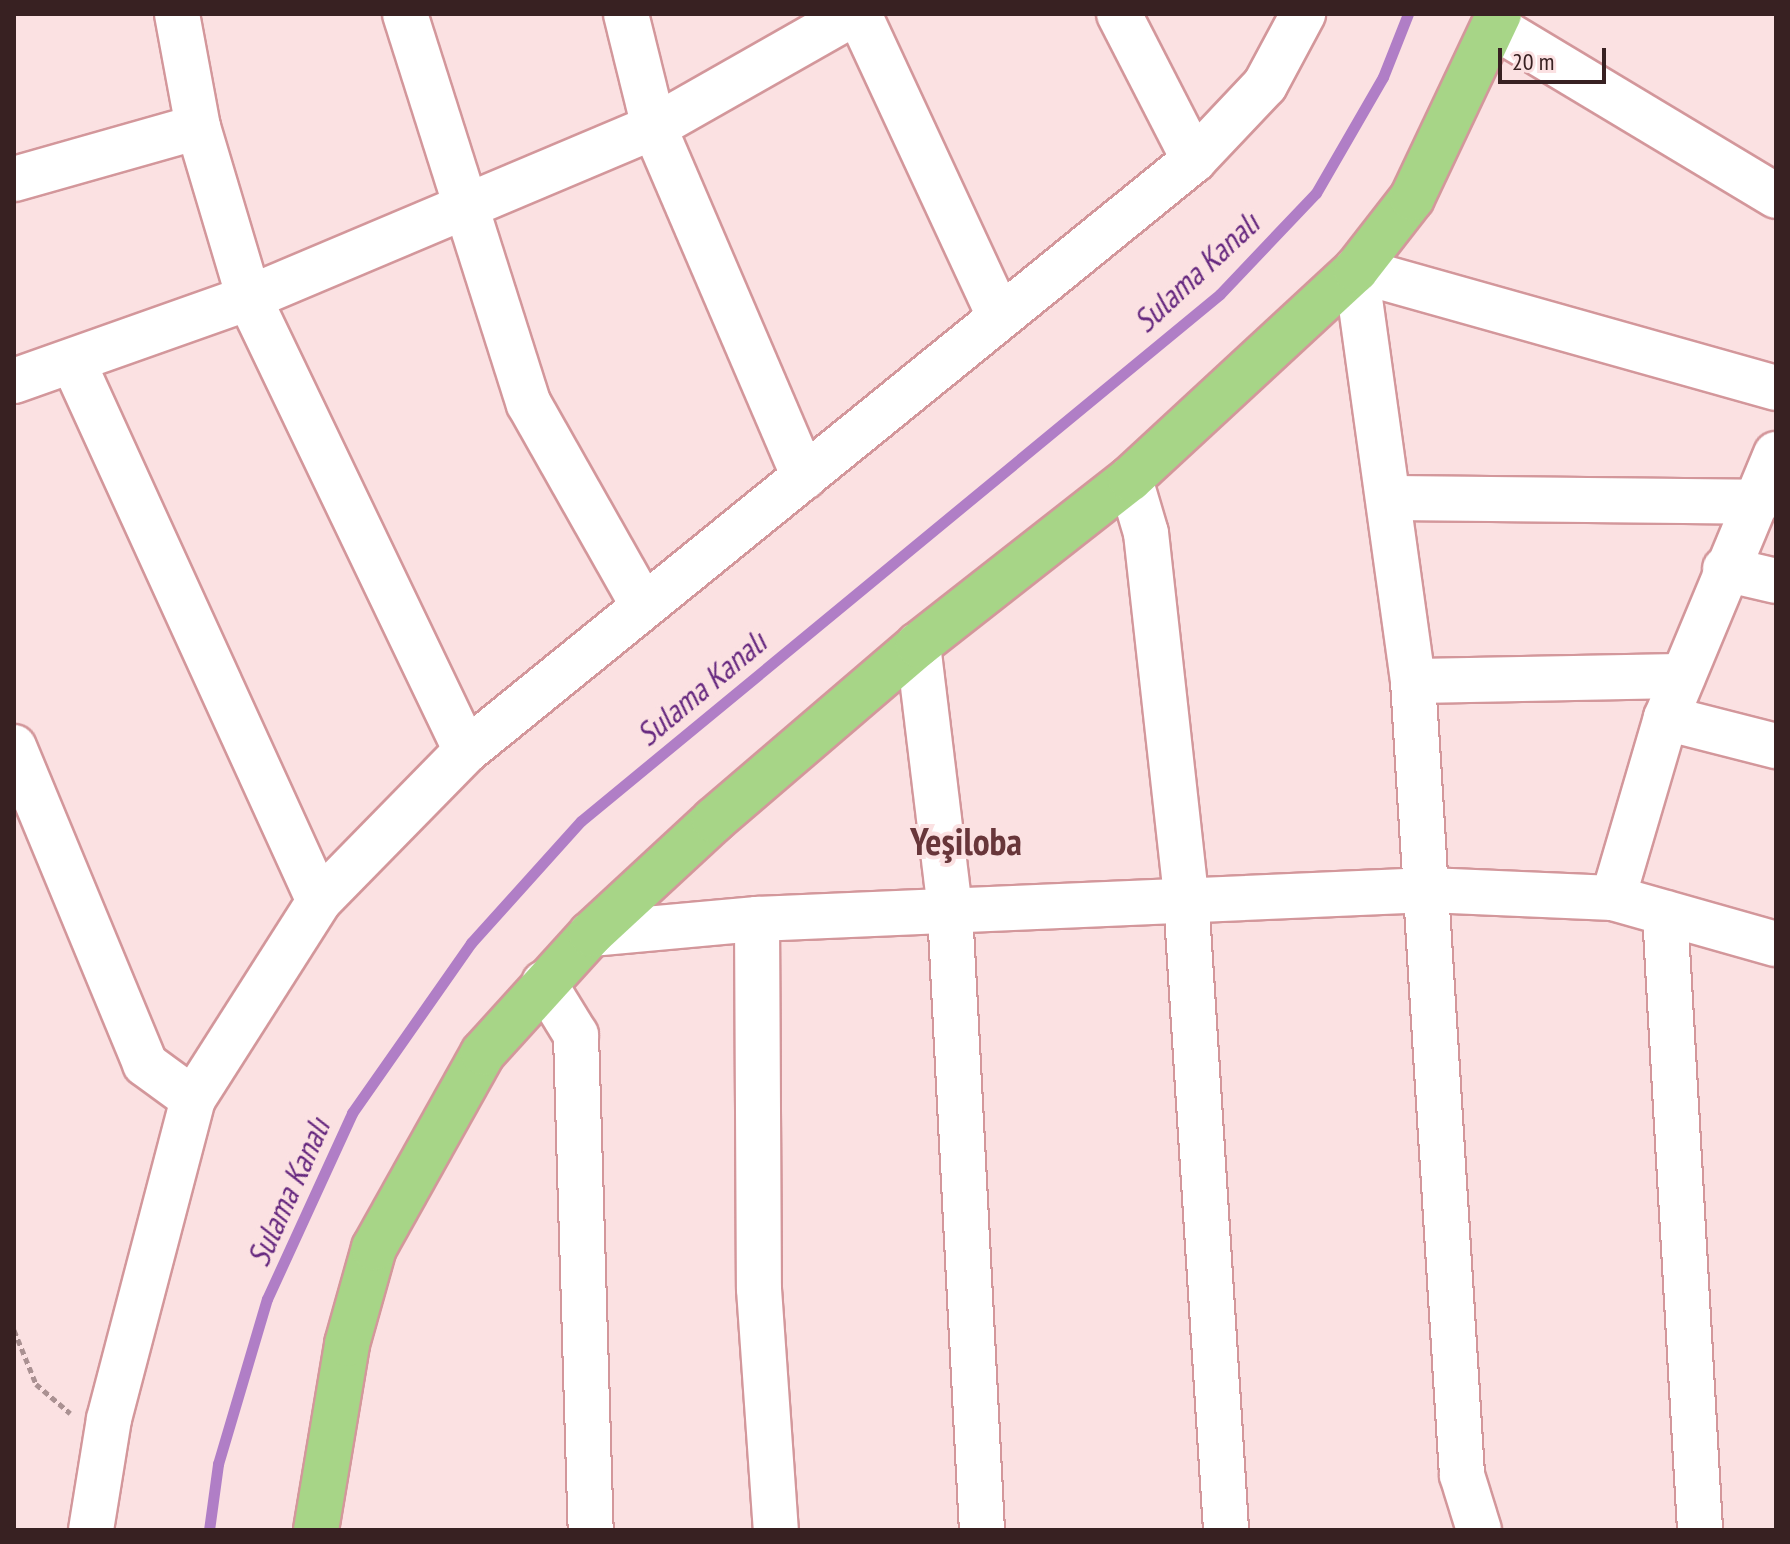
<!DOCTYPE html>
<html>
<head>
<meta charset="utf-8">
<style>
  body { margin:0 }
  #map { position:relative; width:1790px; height:1544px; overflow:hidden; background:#fbe1e2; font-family:"PT Sans Narrow",sans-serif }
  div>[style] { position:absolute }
  .stream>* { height:11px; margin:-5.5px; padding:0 5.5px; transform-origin:5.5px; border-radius:5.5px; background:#b07ec6 }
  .path>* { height:5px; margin-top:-2.5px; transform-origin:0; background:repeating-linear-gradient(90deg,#aa9192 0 6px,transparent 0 10px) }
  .roads { filter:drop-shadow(2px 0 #d3979b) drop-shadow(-2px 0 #d3979b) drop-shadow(0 2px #d3979b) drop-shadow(0 -2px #d3979b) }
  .minor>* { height:44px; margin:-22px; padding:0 22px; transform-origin:22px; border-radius:22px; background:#fff }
  .major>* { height:44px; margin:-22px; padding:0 22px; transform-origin:22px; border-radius:22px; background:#a7d587 }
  span { translate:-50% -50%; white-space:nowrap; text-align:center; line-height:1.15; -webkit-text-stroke:8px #fbe1e2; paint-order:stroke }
  .water-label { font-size:32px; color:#66287f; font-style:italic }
  .district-label { font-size:38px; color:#68363a; font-weight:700 }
  .frame { position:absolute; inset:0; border:16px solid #382122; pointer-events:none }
  .scale { position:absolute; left:1498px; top:48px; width:108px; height:36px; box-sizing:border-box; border:4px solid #382122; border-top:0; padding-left:10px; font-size:24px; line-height:28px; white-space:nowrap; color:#382122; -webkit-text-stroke:6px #fbe1e2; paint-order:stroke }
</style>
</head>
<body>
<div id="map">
  <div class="stream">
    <i style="left:209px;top:1530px;width:67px;rotate:-82.2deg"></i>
    <i style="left:218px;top:1464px;width:172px;rotate:-73.5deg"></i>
    <i style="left:267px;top:1299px;width:205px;rotate:-65.4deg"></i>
    <i style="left:352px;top:1113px;width:208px;rotate:-55deg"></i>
    <i style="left:471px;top:943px;width:164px;rotate:-48deg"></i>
    <i style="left:581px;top:821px;width:828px;rotate:-39.51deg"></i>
    <i style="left:1220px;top:294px;width:139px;rotate:-46.5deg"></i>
    <i style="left:1316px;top:193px;width:134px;rotate:-60deg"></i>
    <i style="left:1383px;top:77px;width:68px;rotate:-68.4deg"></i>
  </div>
  <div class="path">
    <i style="left:14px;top:1330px;width:58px;rotate:67.8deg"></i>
    <i style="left:36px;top:1384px;width:45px;rotate:40.5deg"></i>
  </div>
  <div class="roads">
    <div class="minor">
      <i style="left:177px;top:14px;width:115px;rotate:79.5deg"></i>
      <i style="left:198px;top:127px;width:178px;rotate:73.4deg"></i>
      <i style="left:249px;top:298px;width:502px;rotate:64.4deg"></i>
      <i style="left:405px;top:14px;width:409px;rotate:72.4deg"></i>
      <i style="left:529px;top:404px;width:230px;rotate:60.5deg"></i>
      <i style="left:626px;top:14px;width:116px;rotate:76.1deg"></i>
      <i style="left:654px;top:127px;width:381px;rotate:66.8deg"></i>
      <i style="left:859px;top:14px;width:332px;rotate:65.1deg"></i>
      <i style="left:1119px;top:14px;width:164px;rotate:62.8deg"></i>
      <i style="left:1495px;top:27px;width:328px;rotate:31deg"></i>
      <i style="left:14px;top:179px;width:191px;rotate:-15.8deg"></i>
      <i style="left:74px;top:364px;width:590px;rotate:65.48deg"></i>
      <i style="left:14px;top:381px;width:249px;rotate:-19.5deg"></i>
      <i style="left:249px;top:298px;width:440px;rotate:-22.9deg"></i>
      <i style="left:654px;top:127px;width:229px;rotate:-29.6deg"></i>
      <i style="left:1130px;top:479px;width:56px;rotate:73.5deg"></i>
      <i style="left:1146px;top:533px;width:366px;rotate:83.7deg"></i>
      <i style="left:1186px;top:897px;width:634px;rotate:86.38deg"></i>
      <i style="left:1392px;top:498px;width:366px;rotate:0.6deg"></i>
      <i style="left:1725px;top:569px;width:52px;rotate:13.2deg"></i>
      <i style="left:918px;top:645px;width:267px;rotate:83.1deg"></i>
      <i style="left:950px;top:910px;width:621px;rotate:87.05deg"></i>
      <i style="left:1413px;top:681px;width:270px;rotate:-1.1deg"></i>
      <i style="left:1666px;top:718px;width:114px;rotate:14.3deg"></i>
      <i style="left:14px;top:747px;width:343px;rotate:67.5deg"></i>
      <i style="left:145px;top:1064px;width:59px;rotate:36.1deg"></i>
      <i style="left:1613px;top:898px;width:188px;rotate:-73.6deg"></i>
      <i style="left:1666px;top:718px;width:286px;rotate:-67.4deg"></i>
      <i style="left:1665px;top:913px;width:618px;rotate:86.75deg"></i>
      <i style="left:757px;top:919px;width:370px;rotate:89.7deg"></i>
      <i style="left:759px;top:1289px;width:242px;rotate:86deg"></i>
      <i style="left:591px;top:934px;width:167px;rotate:-5.2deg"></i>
      <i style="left:757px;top:919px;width:672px;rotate:-2.47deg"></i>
      <i style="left:1428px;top:890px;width:185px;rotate:2.5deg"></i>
      <i style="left:1613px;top:898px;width:169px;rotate:15.8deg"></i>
      <i style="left:544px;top:983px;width:61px;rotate:58.4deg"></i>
      <i style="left:576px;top:1035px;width:495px;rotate:88.3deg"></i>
      <i style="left:91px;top:1530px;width:112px;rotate:-80.8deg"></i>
      <i style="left:109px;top:1419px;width:331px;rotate:-75.3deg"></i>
      <i style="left:193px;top:1099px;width:235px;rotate:-57.5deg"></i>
      <i style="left:319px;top:901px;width:210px;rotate:-45.6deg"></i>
      <i style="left:466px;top:751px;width:938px;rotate:-39.07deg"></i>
      <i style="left:1194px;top:160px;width:103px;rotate:-46.6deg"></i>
      <i style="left:1265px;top:85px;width:81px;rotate:-61.8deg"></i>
      <i style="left:1479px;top:1530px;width:58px;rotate:-107.2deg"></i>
      <i style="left:1462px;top:1475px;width:796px;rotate:-93.53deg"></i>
      <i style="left:1413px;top:681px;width:415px;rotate:-97.9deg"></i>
      <i style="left:1356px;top:270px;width:436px;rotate:15.7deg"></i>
    </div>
    <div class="major">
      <i style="left:316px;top:1530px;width:189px;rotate:-80.5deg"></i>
      <i style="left:347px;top:1344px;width:100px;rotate:-74.3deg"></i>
      <i style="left:374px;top:1248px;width:223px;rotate:-60.8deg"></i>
      <i style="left:483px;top:1053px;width:161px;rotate:-47.8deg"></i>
      <i style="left:591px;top:934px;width:168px;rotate:-42.8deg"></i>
      <i style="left:714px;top:820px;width:269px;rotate:-40.6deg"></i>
      <i style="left:918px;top:645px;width:269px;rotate:-38.1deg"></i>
      <i style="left:1130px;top:479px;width:308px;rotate:-42.8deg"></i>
      <i style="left:1356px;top:270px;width:91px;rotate:-52.1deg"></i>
      <i style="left:1412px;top:198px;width:204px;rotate:-64.7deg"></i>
    </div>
  </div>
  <div class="water-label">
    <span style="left:1196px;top:272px;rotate:-43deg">Sulama Kanalı</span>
    <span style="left:701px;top:688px;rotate:-40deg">Sulama Kanalı</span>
    <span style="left:288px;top:1192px;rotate:-66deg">Sulama Kanalı</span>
  </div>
  <div class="district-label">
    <span style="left:966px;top:841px">Yeşiloba</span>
  </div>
  <div class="frame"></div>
  <div class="scale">20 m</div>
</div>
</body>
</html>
